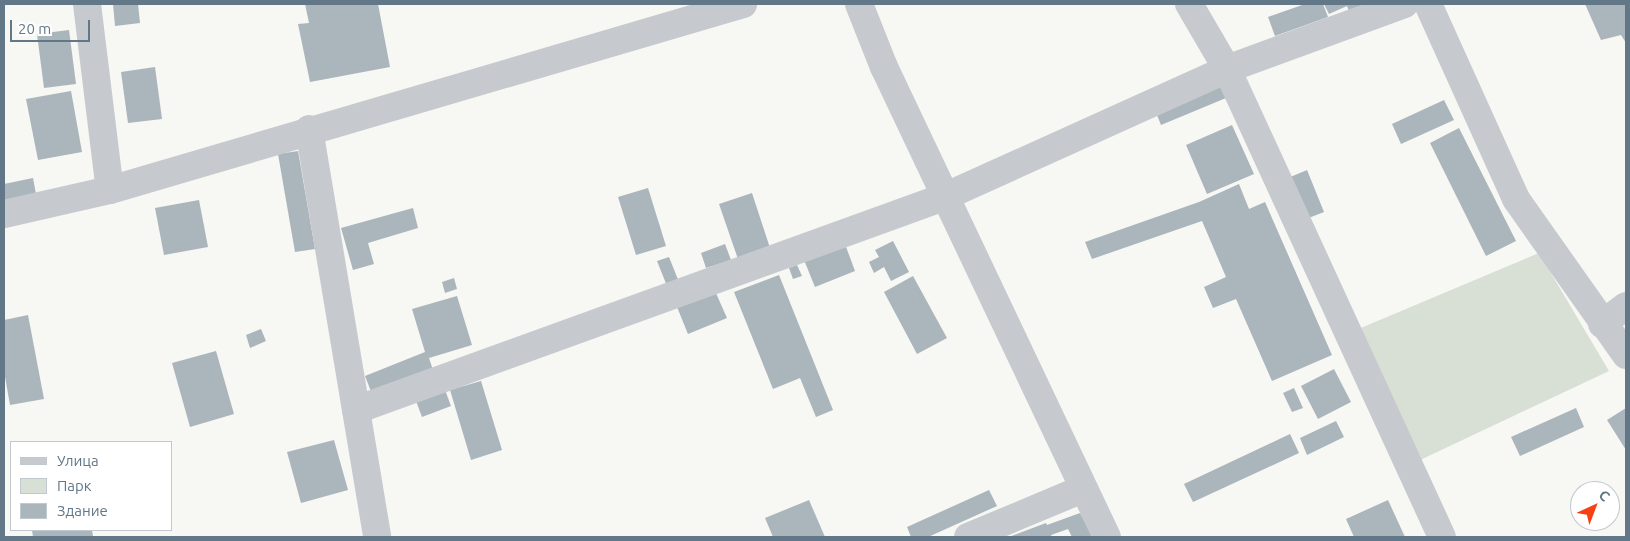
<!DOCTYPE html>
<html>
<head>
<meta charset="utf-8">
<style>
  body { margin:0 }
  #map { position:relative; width:1630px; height:541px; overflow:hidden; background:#f7f7f3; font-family:Ubuntu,sans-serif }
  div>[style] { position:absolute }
  .green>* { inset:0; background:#d8dfd4 }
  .building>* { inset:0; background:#abb5bc }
  .minor>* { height:28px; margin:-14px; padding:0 14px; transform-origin:14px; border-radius:14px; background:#c6cace }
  span { translate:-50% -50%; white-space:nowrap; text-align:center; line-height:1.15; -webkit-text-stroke:5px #fff; paint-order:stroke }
  .frame { position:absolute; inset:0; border:5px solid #627888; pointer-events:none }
  .legend { position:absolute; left:10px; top:441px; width:162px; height:90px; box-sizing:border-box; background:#fff; border:1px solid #c0c9cf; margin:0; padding:6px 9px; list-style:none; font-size:15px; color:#627888 }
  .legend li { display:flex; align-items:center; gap:10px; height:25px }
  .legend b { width:25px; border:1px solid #c0c9cf }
  .north { position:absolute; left:1570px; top:481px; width:50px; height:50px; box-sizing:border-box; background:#fff; border:1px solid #c0c9cf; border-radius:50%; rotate:43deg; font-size:14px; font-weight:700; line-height:20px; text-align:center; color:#627888 }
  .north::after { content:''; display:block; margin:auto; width:18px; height:22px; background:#f64114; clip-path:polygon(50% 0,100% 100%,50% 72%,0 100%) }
  .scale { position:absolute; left:10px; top:20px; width:80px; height:22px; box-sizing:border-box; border:2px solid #627888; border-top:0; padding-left:6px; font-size:15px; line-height:18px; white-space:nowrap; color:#627888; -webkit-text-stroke:4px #fff; paint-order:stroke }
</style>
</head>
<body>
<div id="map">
  <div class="green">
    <i style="clip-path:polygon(1539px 253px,1609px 371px,1418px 461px,1356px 330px)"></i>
  </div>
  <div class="building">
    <i style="clip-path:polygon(113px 4px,138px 4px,140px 23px,115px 26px)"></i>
    <i style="clip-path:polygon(305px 4px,378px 4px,390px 67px,310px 82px,298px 24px,309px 23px)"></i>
    <i style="clip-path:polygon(1305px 4px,1323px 4px,1328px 17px,1275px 36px,1268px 17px)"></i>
    <i style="clip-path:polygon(1324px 4px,1374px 4px,1351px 16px,1347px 6px,1329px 14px)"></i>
    <i style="clip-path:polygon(1585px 4px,1626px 4px,1626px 43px,1621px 35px,1601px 40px)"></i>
    <i style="clip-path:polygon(69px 30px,76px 84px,44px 88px,37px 34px)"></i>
    <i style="clip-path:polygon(155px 67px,162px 119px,128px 123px,121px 72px)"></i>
    <i style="clip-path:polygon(1218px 78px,1226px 98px,1161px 125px,1153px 105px)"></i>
    <i style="clip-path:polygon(71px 91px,82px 152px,38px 160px,26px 99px)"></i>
    <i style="clip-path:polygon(1444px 100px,1454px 120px,1401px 144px,1392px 124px)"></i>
    <i style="clip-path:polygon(1232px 125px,1254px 174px,1207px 194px,1186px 145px)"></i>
    <i style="clip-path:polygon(1459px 128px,1516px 241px,1486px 256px,1430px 143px)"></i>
    <i style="clip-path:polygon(298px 151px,315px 249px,295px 252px,278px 154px)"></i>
    <i style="clip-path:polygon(1307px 170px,1324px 212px,1306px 219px,1288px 178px)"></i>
    <i style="clip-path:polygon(33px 178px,36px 194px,4px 201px,4px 184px)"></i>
    <i style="clip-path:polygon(1239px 184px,1249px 209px,1265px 202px,1332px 355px,1272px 381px,1236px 299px,1213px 308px,1204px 287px,1226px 277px,1202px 221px,1092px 259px,1085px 242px,1199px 202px)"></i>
    <i style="clip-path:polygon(648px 188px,666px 246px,636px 255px,618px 197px)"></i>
    <i style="clip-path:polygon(752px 193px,771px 251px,739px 262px,719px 204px)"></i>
    <i style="clip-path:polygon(199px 200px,208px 247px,164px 255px,155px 208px)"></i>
    <i style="clip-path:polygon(413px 208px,418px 228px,368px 243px,374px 264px,353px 270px,341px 228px)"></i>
    <i style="clip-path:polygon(893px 241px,909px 272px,891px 281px,884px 267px,874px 273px,869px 262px,879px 257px,875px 250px)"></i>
    <i style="clip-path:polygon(725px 244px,731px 260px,706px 268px,701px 253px)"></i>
    <i style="clip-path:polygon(845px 244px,855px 271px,815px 287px,804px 260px)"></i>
    <i style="clip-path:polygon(669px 257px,679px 282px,667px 286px,657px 261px)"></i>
    <i style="clip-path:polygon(797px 265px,802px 276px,793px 279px,789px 268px)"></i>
    <i style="clip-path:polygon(779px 275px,833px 410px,816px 417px,800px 378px,773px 389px,734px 292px)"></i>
    <i style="clip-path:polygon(913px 276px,947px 338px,917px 354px,884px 292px)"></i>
    <i style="clip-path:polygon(454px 278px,457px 289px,445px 293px,442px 282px)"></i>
    <i style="clip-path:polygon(715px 291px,727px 318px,688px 334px,677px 307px)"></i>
    <i style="clip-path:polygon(457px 296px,472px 345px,429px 358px,433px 370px,372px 394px,365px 376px,425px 352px,412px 309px)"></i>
    <i style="clip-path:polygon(28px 315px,44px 399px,10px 405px,4px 371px,4px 320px)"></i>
    <i style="clip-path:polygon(261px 329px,266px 341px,250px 348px,246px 335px)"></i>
    <i style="clip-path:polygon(216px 351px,234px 414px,190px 427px,172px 363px)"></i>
    <i style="clip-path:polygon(1334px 369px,1351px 402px,1318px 419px,1301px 386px)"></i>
    <i style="clip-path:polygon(481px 381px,502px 450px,471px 460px,450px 390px)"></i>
    <i style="clip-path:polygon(1294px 388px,1303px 408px,1292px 412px,1283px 393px)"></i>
    <i style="clip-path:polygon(445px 390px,451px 406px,422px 417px,416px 401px)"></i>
    <i style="clip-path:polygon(1576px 408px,1584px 427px,1520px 456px,1511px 437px)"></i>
    <i style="clip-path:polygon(1626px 408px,1626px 450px,1607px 420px)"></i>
    <i style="clip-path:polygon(1336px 421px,1344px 437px,1307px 455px,1300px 438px)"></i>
    <i style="clip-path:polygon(1290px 434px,1299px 453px,1193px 502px,1184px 484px)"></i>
    <i style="clip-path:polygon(334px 440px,348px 490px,301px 503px,287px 452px)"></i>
    <i style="clip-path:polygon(989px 490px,997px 506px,928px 537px,911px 537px,907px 527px)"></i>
    <i style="clip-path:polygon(809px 500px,825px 537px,773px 537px,765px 518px)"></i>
    <i style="clip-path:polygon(1388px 500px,1405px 537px,1354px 537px,1346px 519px)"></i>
    <i style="clip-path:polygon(1080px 513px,1093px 537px,1072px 537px,1068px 529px,1051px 535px,1052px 537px,1009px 537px,1046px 523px,1047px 525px)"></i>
    <i style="clip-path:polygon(32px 530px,92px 530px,93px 536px,33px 537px)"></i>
  </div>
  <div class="minor">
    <i style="left:87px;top:4px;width:187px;rotate:83deg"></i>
    <i style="left:859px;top:4px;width:68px;rotate:68.4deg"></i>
    <i style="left:884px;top:67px;width:520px;rotate:64.62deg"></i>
    <i style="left:1189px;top:4px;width:75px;rotate:59.7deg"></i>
    <i style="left:1227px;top:69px;width:515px;rotate:65.33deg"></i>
    <i style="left:1428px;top:4px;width:214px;rotate:65.7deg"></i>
    <i style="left:1516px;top:199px;width:191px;rotate:54.8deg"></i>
    <i style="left:309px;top:129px;width:414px;rotate:80.5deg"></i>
    <i style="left:4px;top:214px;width:109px;rotate:-12.8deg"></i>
    <i style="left:110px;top:190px;width:660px;rotate:-16.37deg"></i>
    <i style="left:1602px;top:324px;width:30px;rotate:-37deg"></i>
    <i style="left:356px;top:410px;width:625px;rotate:-19.91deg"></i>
    <i style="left:944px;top:197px;width:311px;rotate:-24.3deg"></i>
    <i style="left:1227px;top:69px;width:189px;rotate:-20.1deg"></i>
    <i style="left:968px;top:537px;width:125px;rotate:-22.7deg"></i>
  </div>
  <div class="frame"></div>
  <ul class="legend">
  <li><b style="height:6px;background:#c6cace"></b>Улица</li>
  <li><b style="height:14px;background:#d8dfd4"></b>Парк</li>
  <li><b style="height:14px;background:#abb5bc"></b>Здание</li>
  </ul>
  <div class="north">С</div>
  <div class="scale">20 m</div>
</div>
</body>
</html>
